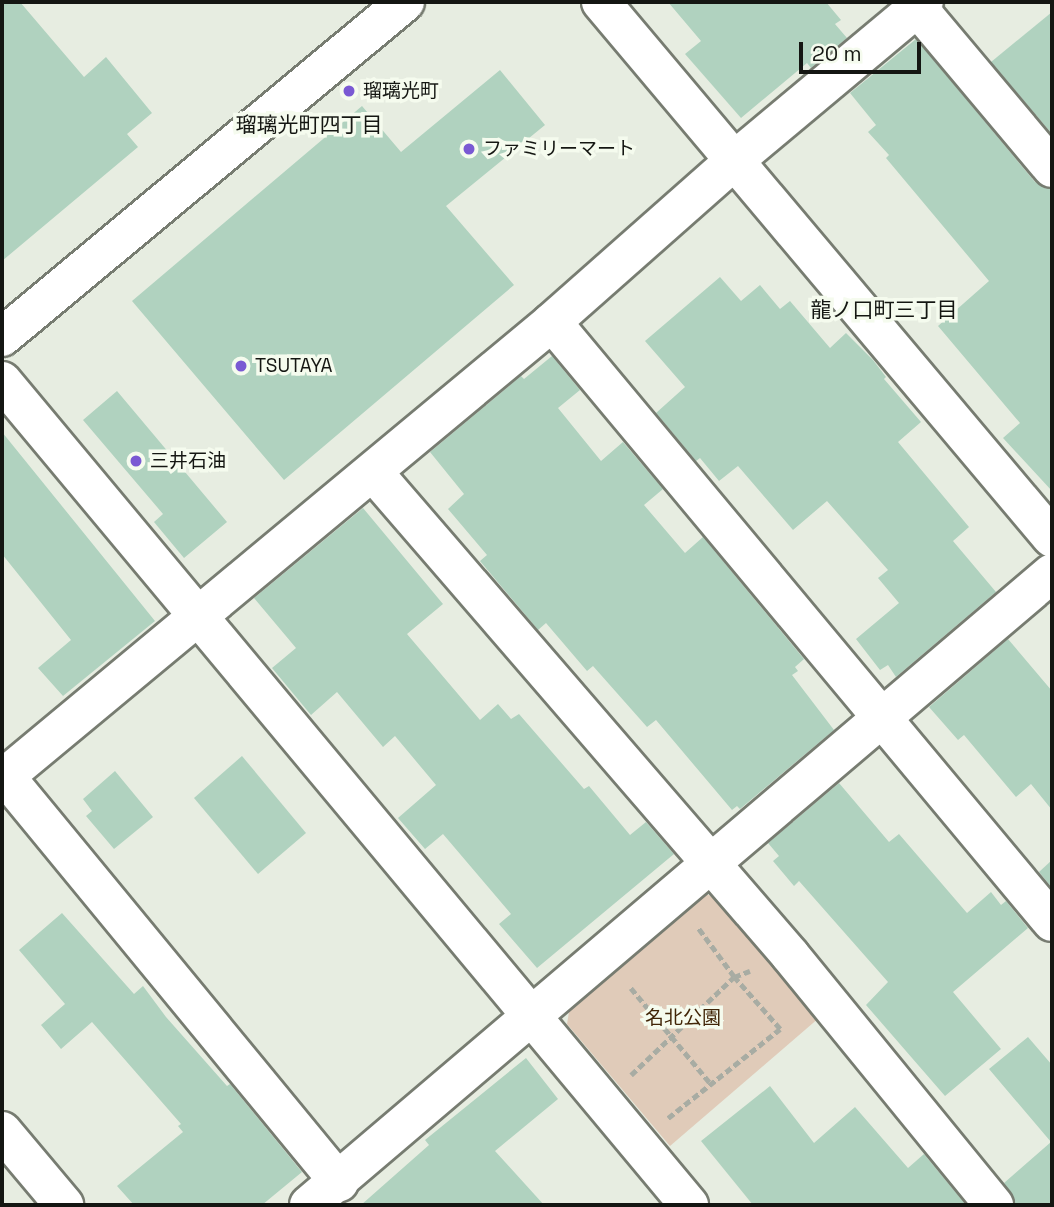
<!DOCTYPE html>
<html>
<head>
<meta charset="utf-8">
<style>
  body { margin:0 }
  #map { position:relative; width:1054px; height:1207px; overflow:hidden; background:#e7ede1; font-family:"Space Grotesk","Noto Sans JP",sans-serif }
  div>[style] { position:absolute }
  .green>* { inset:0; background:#e0cbb9 }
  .building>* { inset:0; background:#b0d2bf }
  .path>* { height:4.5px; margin-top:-2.25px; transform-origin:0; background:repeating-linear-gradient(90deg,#a8aca3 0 7px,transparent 0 10.5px) }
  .roads { filter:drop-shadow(2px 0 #777c71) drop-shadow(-2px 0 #777c71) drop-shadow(0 2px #777c71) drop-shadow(0 -2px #777c71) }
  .minor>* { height:38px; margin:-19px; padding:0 19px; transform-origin:19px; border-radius:19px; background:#fff }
  .tertiary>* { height:38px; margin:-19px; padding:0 19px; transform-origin:19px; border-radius:19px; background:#fff }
  .dots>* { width:19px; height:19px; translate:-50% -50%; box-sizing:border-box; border:4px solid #f5fbee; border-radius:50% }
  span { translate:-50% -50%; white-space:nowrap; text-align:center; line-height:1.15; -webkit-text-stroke:7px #f5fbee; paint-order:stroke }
  .poi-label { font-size:19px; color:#141612 }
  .left { translate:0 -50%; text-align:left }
  .park-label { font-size:19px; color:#412507 }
  .neighbourhood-label { font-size:21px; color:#141612 }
  .frame { position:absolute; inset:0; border:4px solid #141612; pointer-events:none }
  .scale { position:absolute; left:799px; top:42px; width:122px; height:32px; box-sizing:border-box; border:4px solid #141612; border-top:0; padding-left:9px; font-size:21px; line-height:24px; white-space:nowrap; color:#141612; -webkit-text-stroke:5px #f5fbee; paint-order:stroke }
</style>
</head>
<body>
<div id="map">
  <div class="green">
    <i style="clip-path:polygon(697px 892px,719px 898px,820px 1017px,670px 1146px,567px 1024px,572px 994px)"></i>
  </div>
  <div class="building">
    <i style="clip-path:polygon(2px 2px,20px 2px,84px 77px,106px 57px,152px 113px,127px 134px,138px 147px,2px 261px)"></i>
    <i style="clip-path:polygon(668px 2px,826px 2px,841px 20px,835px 24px,847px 38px,811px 68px,807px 63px,741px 118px,685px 54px,701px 41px)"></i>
    <i style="clip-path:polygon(1052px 12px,1052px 134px,991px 62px)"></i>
    <i style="clip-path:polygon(916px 39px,1035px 182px,1052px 189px,1052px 491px,1003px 438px,1020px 423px,938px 326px,989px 281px,886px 158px,889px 155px,868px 132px,876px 125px,850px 93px)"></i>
    <i style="clip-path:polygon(500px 70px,545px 125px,446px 206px,514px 285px,284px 480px,132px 301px,362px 106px,401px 152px)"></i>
    <i style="clip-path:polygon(720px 277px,741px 301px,760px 285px,780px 309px,790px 301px,830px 348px,846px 333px,873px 360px,886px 377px,884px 379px,921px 422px,898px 442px,969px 527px,953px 541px,996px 592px,896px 677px,888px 665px,880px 670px,856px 639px,899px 603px,878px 578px,888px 570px,827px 501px,793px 530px,738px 466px,719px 481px,700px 458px,696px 461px,656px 413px,685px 387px,645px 341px)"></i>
    <i style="clip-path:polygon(552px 356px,580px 390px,558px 408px,601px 461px,623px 442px,663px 489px,644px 505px,685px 553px,703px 537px,804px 659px,795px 667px,798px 671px,792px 675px,834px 730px,740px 809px,737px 806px,732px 810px,656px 720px,647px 727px,593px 666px,587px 671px,546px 623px,538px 630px,480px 561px,487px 555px,448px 509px,464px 494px,430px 452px,521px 376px,524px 379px)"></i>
    <i style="clip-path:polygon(117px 391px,227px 522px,184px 558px,154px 522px,163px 514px,83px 420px)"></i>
    <i style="clip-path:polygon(2px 432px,155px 621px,63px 696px,38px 668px,71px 640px,2px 554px)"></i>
    <i style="clip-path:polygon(363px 508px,443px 604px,407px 634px,480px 720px,498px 704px,511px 719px,519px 714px,584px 789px,589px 786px,630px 835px,646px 822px,674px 854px,537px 968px,499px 924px,511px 914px,443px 834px,425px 849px,398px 818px,436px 785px,395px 736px,383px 747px,337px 692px,311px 715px,272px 668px,296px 648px,254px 598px)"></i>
    <i style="clip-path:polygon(1008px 639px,1052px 691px,1052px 810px,1031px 784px,1016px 797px,964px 735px,958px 740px,929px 707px)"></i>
    <i style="clip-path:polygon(242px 756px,306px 833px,258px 874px,194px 798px)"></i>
    <i style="clip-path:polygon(115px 771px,153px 817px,114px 849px,86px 816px,92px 811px,83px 799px)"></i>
    <i style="clip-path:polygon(839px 783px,889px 842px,899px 834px,967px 913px,991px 892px,1001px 905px,1006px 901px,1028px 928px,953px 992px,1001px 1049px,945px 1096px,866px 1005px,888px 982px,799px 881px,794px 886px,773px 861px,779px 856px,768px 843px)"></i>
    <i style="clip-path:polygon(1052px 860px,1052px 888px,1039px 872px)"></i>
    <i style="clip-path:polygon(62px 913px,134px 994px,143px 986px,166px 1017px,227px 1086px,230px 1084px,302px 1172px,262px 1205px,134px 1205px,117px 1186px,183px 1132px,178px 1126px,181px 1124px,92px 1022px,61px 1049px,41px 1025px,65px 1004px,19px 950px)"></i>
    <i style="clip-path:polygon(1028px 1037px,1052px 1065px,1052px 1205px,1015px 1205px,1004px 1183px,1051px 1142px,989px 1069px)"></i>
    <i style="clip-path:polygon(526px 1058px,558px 1099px,495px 1151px,544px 1205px,361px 1205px,429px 1145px,425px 1140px)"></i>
    <i style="clip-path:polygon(770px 1086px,814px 1143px,855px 1107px,908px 1168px,924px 1154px,966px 1205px,753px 1205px,701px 1141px)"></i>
  </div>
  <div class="path">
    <i style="left:631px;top:988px;width:125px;rotate:50.2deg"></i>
    <i style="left:631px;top:1075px;width:142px;rotate:-43.6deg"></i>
    <i style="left:734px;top:977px;width:61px;rotate:-126.3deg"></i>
    <i style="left:668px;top:1118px;width:143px;rotate:-38.5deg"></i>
    <i style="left:780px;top:1029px;width:69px;rotate:-131.5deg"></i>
    <i style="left:734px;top:977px;width:17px;rotate:-21deg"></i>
  </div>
  <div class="roads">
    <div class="minor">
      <i style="left:601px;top:2px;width:700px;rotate:49.92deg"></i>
      <i style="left:917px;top:7px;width:210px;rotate:50deg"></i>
      <i style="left:552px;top:322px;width:781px;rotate:50.19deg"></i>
      <i style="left:2px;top:381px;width:1073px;rotate:50.18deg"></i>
      <i style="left:373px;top:472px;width:638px;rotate:49.19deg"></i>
      <i style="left:790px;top:955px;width:323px;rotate:50.8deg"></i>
      <i style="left:5px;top:776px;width:526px;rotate:50.56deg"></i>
      <i style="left:2px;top:779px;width:715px;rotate:-39.72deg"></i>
      <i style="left:552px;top:322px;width:244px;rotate:-41.5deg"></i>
      <i style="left:735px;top:160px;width:246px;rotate:-39.9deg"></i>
      <i style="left:2px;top:1131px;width:97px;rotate:50deg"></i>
      <i style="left:309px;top:1205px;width:975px;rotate:-40.38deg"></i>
    </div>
    <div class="tertiary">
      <i style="left:2px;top:337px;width:524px;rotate:-39.74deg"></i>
    </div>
  </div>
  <div class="dots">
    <i style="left:349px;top:91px;background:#7a59d3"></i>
    <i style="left:469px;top:149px;background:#7a59d3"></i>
    <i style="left:241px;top:366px;background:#7a59d3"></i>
    <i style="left:136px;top:461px;background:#7a59d3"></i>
  </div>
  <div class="poi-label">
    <span class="left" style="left:363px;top:91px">瑠璃光町</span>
    <span class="left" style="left:483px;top:149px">ファミリーマート</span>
    <span class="left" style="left:255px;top:366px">TSUTAYA</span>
    <span class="left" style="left:150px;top:461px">三井石油</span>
  </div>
  <div class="park-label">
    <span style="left:683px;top:1018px">名北公園</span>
  </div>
  <div class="neighbourhood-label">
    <span style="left:309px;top:125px">瑠璃光町四丁目</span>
    <span style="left:884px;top:310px">龍ノ口町三丁目</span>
  </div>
  <div class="frame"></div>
  <div class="scale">20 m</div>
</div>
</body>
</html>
